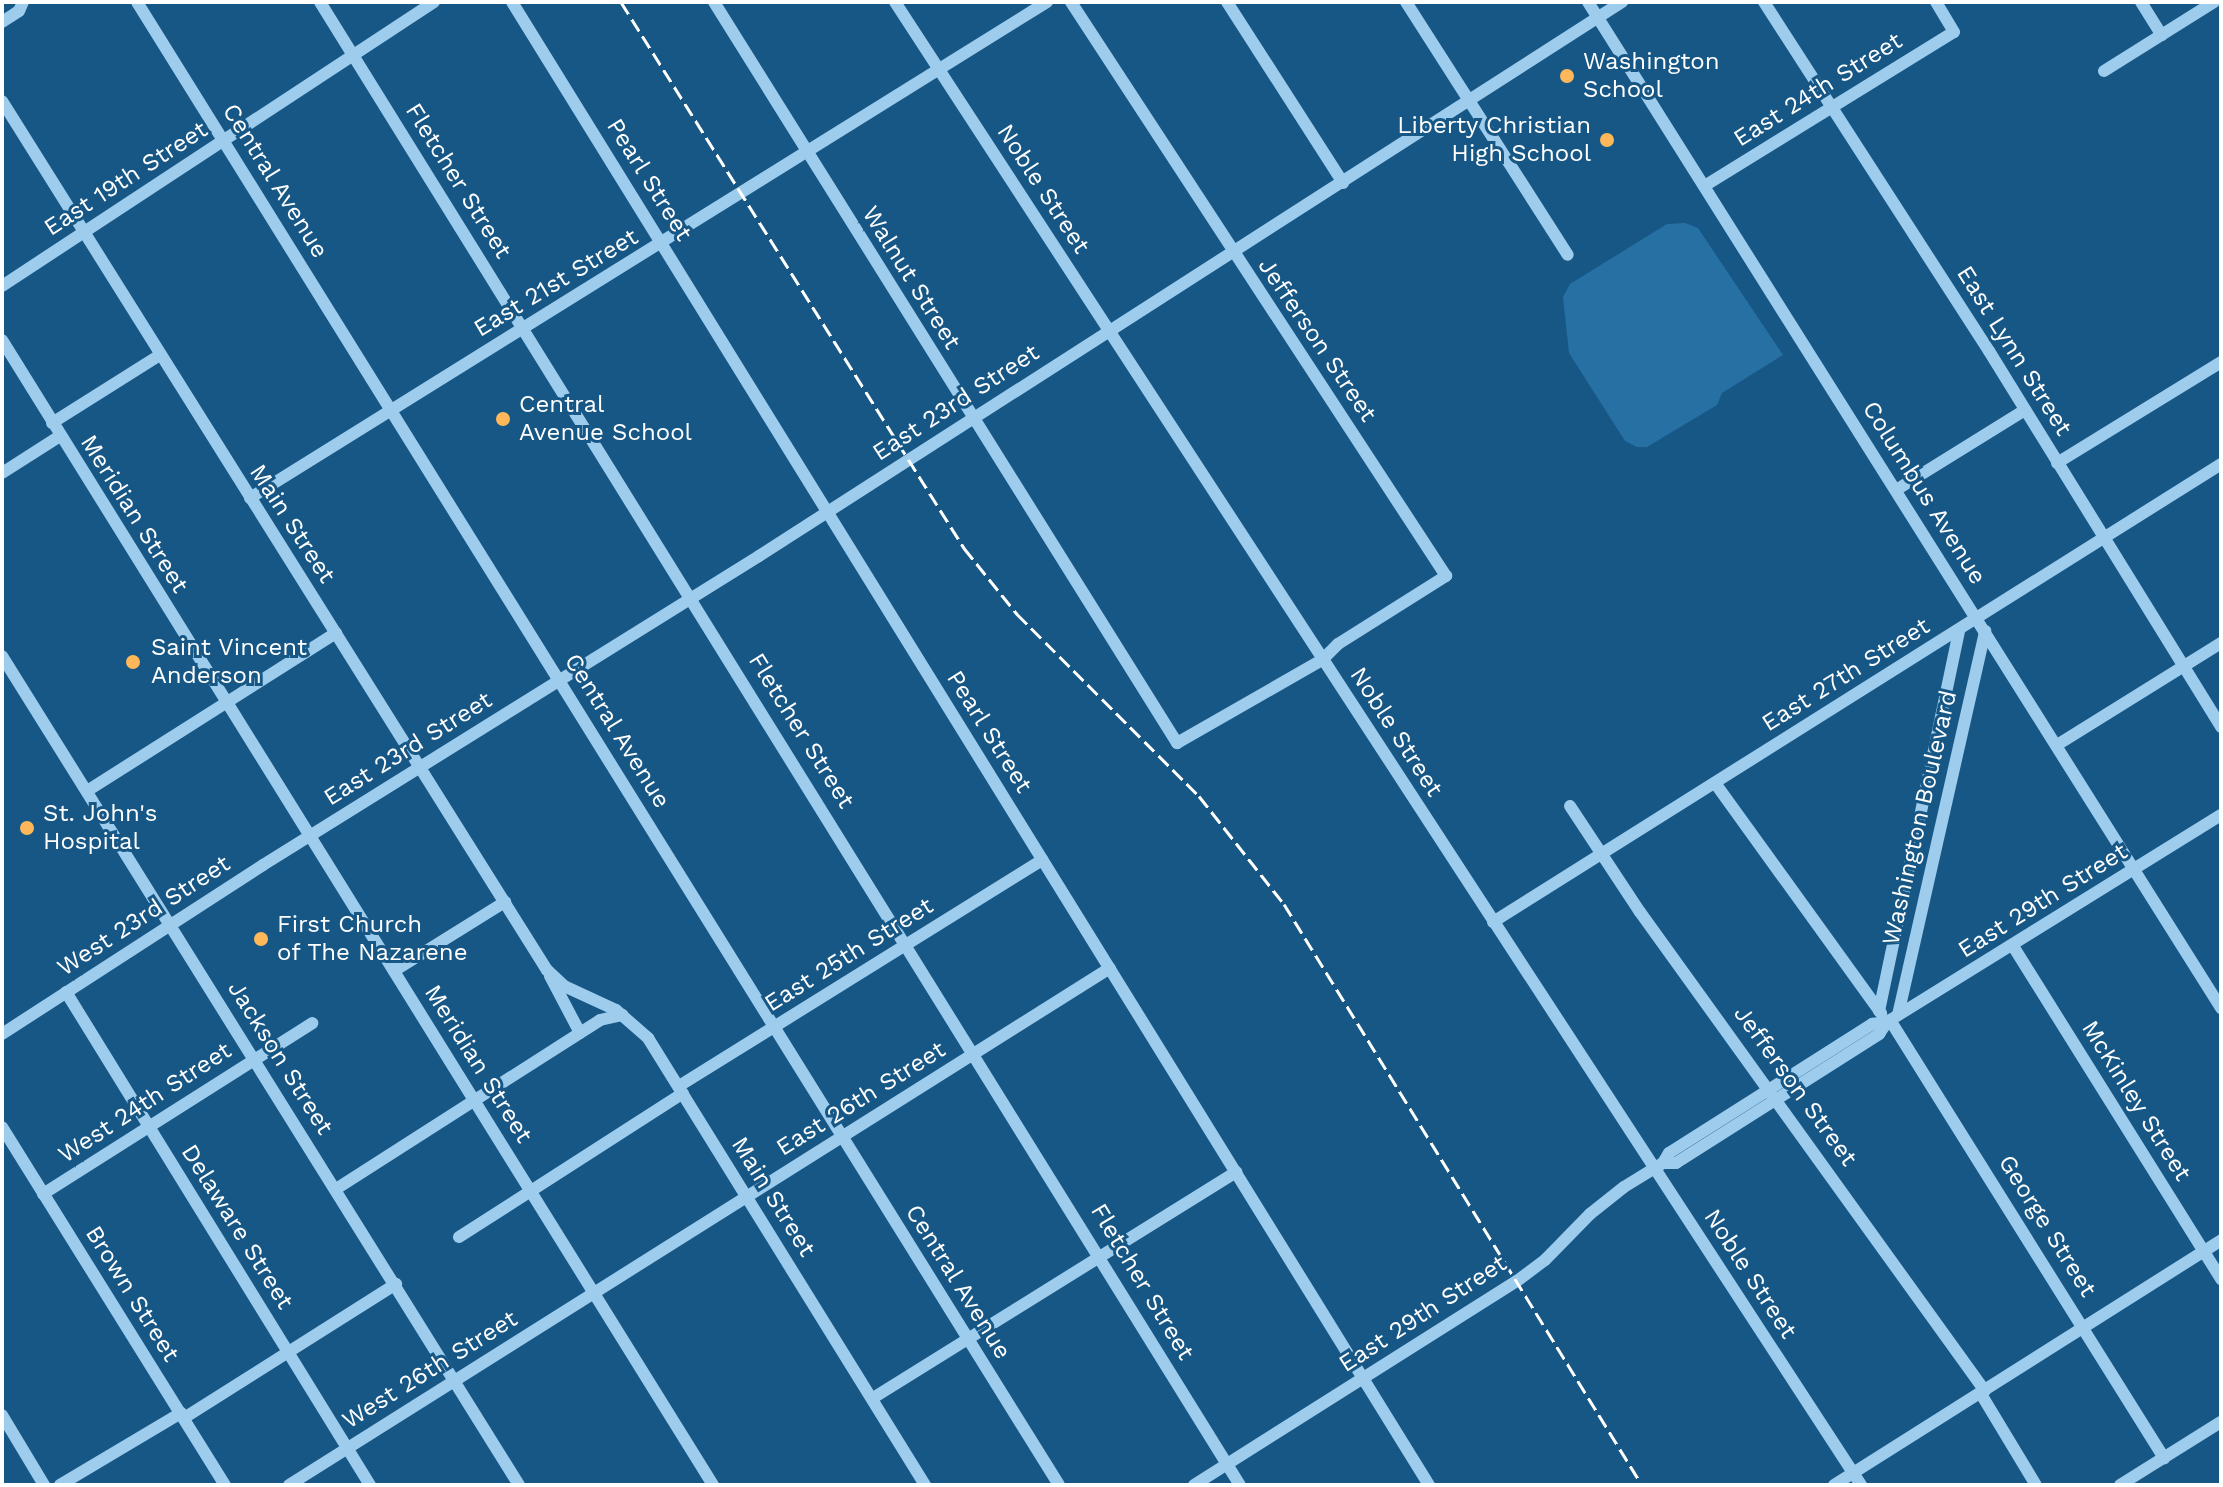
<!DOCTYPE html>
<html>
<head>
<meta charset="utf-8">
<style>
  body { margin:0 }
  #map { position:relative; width:2223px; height:1487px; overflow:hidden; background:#175786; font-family:"Work Sans",sans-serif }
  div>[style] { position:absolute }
  .green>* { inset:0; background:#2670a4 }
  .minor>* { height:12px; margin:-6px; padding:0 6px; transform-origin:6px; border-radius:6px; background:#9dcced }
  .rail>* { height:3px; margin-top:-1.5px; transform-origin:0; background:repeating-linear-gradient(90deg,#fff 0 14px,transparent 0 20px) }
  .dots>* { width:22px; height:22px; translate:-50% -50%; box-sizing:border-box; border:4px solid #175786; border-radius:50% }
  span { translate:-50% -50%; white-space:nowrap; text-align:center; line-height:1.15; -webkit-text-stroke:6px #175786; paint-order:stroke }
  .poi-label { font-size:24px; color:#fff }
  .left { translate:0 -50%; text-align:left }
  .right { translate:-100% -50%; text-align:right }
  .street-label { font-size:24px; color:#fff }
  .frame { position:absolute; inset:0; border:4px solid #fff; pointer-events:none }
</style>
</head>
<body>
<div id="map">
  <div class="green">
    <i style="clip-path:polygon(1685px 223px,1698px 228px,1783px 355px,1722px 393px,1717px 405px,1647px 447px,1637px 447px,1625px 441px,1569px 353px,1563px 297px,1570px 284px,1667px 224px)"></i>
  </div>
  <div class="minor">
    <i style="left:137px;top:2px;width:1746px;rotate:58.13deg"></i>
    <i style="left:320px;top:2px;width:1745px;rotate:58.19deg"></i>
    <i style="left:512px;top:2px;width:1744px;rotate:58.27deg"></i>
    <i style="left:714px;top:2px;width:874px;rotate:58deg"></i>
    <i style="left:1177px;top:743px;width:167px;rotate:-29.8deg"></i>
    <i style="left:1322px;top:660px;width:23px;rotate:-45deg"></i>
    <i style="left:1338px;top:644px;width:128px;rotate:-32.2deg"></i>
    <i style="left:1446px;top:576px;width:686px;rotate:-123.16deg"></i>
    <i style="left:895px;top:2px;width:1770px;rotate:56.92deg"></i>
    <i style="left:1227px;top:2px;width:215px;rotate:57.3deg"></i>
    <i style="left:1406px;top:2px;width:300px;rotate:57.4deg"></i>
    <i style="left:1588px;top:2px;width:1189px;rotate:57.82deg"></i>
    <i style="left:1764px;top:2px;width:415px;rotate:57.2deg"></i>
    <i style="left:1989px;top:351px;width:442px;rotate:58.3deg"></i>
    <i style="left:2141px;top:2px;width:39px;rotate:58deg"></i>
    <i style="left:2px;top:22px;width:20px;rotate:-33deg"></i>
    <i style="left:19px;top:11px;width:10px;rotate:-66deg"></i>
    <i style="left:2104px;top:71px;width:130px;rotate:-32.1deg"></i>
    <i style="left:2px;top:101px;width:1026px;rotate:57.91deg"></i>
    <i style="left:547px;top:970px;width:23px;rotate:43deg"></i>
    <i style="left:564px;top:986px;width:57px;rotate:24.8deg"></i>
    <i style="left:616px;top:1010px;width:43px;rotate:41.2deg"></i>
    <i style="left:648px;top:1038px;width:526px;rotate:58.21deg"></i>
    <i style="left:1706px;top:185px;width:291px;rotate:-31.7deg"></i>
    <i style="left:1954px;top:32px;width:35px;rotate:-121deg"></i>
    <i style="left:2px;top:286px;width:517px;rotate:-33.32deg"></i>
    <i style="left:2px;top:340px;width:1348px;rotate:58.16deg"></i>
    <i style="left:52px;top:423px;width:128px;rotate:-32.2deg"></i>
    <i style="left:2057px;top:463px;width:193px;rotate:-31.6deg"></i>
    <i style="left:2px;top:473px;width:69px;rotate:-32.5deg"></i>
    <i style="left:1896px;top:490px;width:152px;rotate:-31.8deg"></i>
    <i style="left:250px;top:498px;width:939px;rotate:-31.9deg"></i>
    <i style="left:2px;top:656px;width:977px;rotate:58.05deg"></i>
    <i style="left:2057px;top:745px;width:193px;rotate:-31.9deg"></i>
    <i style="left:1715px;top:783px;width:284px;rotate:54.2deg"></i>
    <i style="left:87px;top:791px;width:295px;rotate:-32.4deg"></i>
    <i style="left:1570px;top:806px;width:127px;rotate:56.6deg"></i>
    <i style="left:1640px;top:912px;width:590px;rotate:54.24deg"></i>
    <i style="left:1493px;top:922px;width:860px;rotate:-32.17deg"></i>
    <i style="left:2013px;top:946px;width:393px;rotate:58deg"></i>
    <i style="left:394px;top:971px;width:131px;rotate:-31.9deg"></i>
    <i style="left:550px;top:976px;width:64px;rotate:62.2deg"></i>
    <i style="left:66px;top:992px;width:579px;rotate:58.34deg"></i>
    <i style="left:1879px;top:1011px;width:389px;rotate:-78.1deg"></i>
    <i style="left:1898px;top:1015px;width:394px;rotate:-77.2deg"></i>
    <i style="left:1890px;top:1020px;width:517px;rotate:57.97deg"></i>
    <i style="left:2px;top:1034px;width:311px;rotate:-32.9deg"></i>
    <i style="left:263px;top:865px;width:584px;rotate:-31.92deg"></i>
    <i style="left:759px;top:556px;width:1026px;rotate:-32.7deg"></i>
    <i style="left:679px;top:1086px;width:428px;rotate:-31.9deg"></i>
    <i style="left:2px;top:1127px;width:422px;rotate:58.1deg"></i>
    <i style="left:1663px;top:1163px;width:12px;rotate:-59deg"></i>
    <i style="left:1669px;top:1153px;width:241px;rotate:-32.4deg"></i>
    <i style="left:1872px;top:1024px;width:15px;rotate:-8deg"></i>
    <i style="left:1887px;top:1022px;width:393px;rotate:-31.8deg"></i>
    <i style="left:336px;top:1189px;width:313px;rotate:-32.6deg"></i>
    <i style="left:600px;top:1020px;width:23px;rotate:-13deg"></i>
    <i style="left:43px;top:1194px;width:319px;rotate:-32.4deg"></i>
    <i style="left:459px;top:1237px;width:266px;rotate:-32.7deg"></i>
    <i style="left:1981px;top:1394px;width:106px;rotate:58.9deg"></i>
    <i style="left:873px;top:1398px;width:428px;rotate:-31.9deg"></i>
    <i style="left:2px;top:1415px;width:82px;rotate:59deg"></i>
    <i style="left:184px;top:1418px;width:251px;rotate:-32.3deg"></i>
    <i style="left:60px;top:1485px;width:141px;rotate:-30.8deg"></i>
    <i style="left:289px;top:1485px;width:970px;rotate:-32.2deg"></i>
    <i style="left:1194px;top:1485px;width:382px;rotate:-32.3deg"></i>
    <i style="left:1517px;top:1281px;width:35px;rotate:-37deg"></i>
    <i style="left:1545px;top:1260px;width:64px;rotate:-45.6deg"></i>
    <i style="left:1590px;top:1214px;width:43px;rotate:-38.5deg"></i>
    <i style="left:1624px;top:1187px;width:46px;rotate:-31.6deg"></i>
    <i style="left:1663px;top:1163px;width:13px"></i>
    <i style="left:1676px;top:1163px;width:241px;rotate:-32.4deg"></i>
    <i style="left:1879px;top:1034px;width:14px;rotate:-56deg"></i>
    <i style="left:1834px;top:1485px;width:458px;rotate:-32.3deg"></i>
    <i style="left:2120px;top:1485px;width:119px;rotate:-32deg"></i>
  </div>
  <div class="rail">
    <i style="left:621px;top:2px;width:645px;rotate:57.86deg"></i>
    <i style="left:964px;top:548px;width:85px;rotate:51.2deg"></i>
    <i style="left:1017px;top:614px;width:257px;rotate:45deg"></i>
    <i style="left:1199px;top:796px;width:137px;rotate:51.8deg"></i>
    <i style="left:1284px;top:904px;width:682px;rotate:58.36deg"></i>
  </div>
  <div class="dots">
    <i style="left:1567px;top:76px;background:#ffb859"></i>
    <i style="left:1607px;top:140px;background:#ffb859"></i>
    <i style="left:503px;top:419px;background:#ffb859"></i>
    <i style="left:133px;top:662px;background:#ffb859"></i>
    <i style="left:27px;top:828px;background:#ffb859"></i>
    <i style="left:261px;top:939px;background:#ffb859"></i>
  </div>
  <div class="poi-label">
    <span class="left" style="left:1583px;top:76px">Washington<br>School</span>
    <span class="right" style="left:1591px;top:140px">Liberty Christian<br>High School</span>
    <span class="left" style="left:519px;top:419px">Central<br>Avenue School</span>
    <span class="left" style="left:151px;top:662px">Saint Vincent<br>Anderson</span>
    <span class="left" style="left:43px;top:828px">St. John's<br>Hospital</span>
    <span class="left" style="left:277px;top:939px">First Church<br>of The Nazarene</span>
  </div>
  <div class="street-label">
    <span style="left:1818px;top:90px;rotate:-32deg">East 24th Street</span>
    <span style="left:126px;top:179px;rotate:-33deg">East 19th Street</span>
    <span style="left:649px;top:180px;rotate:58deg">Pearl Street</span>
    <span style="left:275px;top:181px;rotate:58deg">Central Avenue</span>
    <span style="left:458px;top:181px;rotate:58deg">Fletcher Street</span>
    <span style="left:1043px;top:189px;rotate:57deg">Noble Street</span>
    <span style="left:911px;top:278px;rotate:58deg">Walnut Street</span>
    <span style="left:556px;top:283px;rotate:-31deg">East 21st Street</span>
    <span style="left:1317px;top:340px;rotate:56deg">Jefferson Street</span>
    <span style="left:2014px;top:351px;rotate:58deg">East Lynn Street</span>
    <span style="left:956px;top:403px;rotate:-33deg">East 23rd Street</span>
    <span style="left:1924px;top:493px;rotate:58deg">Columbus Avenue</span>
    <span style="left:134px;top:514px;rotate:58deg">Meridian Street</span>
    <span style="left:292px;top:524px;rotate:57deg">Main Street</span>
    <span style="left:1846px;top:675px;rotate:-32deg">East 27th Street</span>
    <span style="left:617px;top:731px;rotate:58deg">Central Avenue</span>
    <span style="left:801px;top:731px;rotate:58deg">Fletcher Street</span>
    <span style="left:989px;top:732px;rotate:58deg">Pearl Street</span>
    <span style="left:1396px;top:732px;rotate:57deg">Noble Street</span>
    <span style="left:408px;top:749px;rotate:-32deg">East 23rd Street</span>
    <span style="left:1920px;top:818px;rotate:-77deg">Washington Boulevard</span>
    <span style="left:2043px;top:901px;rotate:-32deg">East 29th Street</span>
    <span style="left:144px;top:916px;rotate:-33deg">West 23rd Street</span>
    <span style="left:849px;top:955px;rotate:-32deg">East 25th Street</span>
    <span style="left:280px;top:1058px;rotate:58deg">Jackson Street</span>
    <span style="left:478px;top:1064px;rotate:58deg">Meridian Street</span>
    <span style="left:1795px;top:1086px;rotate:54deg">Jefferson Street</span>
    <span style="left:861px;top:1099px;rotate:-32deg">East 26th Street</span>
    <span style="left:2136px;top:1101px;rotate:58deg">McKinley Street</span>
    <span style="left:145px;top:1103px;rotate:-33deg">West 24th Street</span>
    <span style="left:773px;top:1197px;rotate:58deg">Main Street</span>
    <span style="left:2047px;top:1226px;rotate:58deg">George Street</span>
    <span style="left:237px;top:1227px;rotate:58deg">Delaware Street</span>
    <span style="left:1750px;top:1274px;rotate:57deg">Noble Street</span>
    <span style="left:958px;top:1282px;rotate:58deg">Central Avenue</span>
    <span style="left:1142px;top:1282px;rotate:59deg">Fletcher Street</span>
    <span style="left:132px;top:1294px;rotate:58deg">Brown Street</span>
    <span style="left:1423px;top:1314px;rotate:-33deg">East 29th Street</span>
    <span style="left:430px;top:1370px;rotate:-32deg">West 26th Street</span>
  </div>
  <div class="frame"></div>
</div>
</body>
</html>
